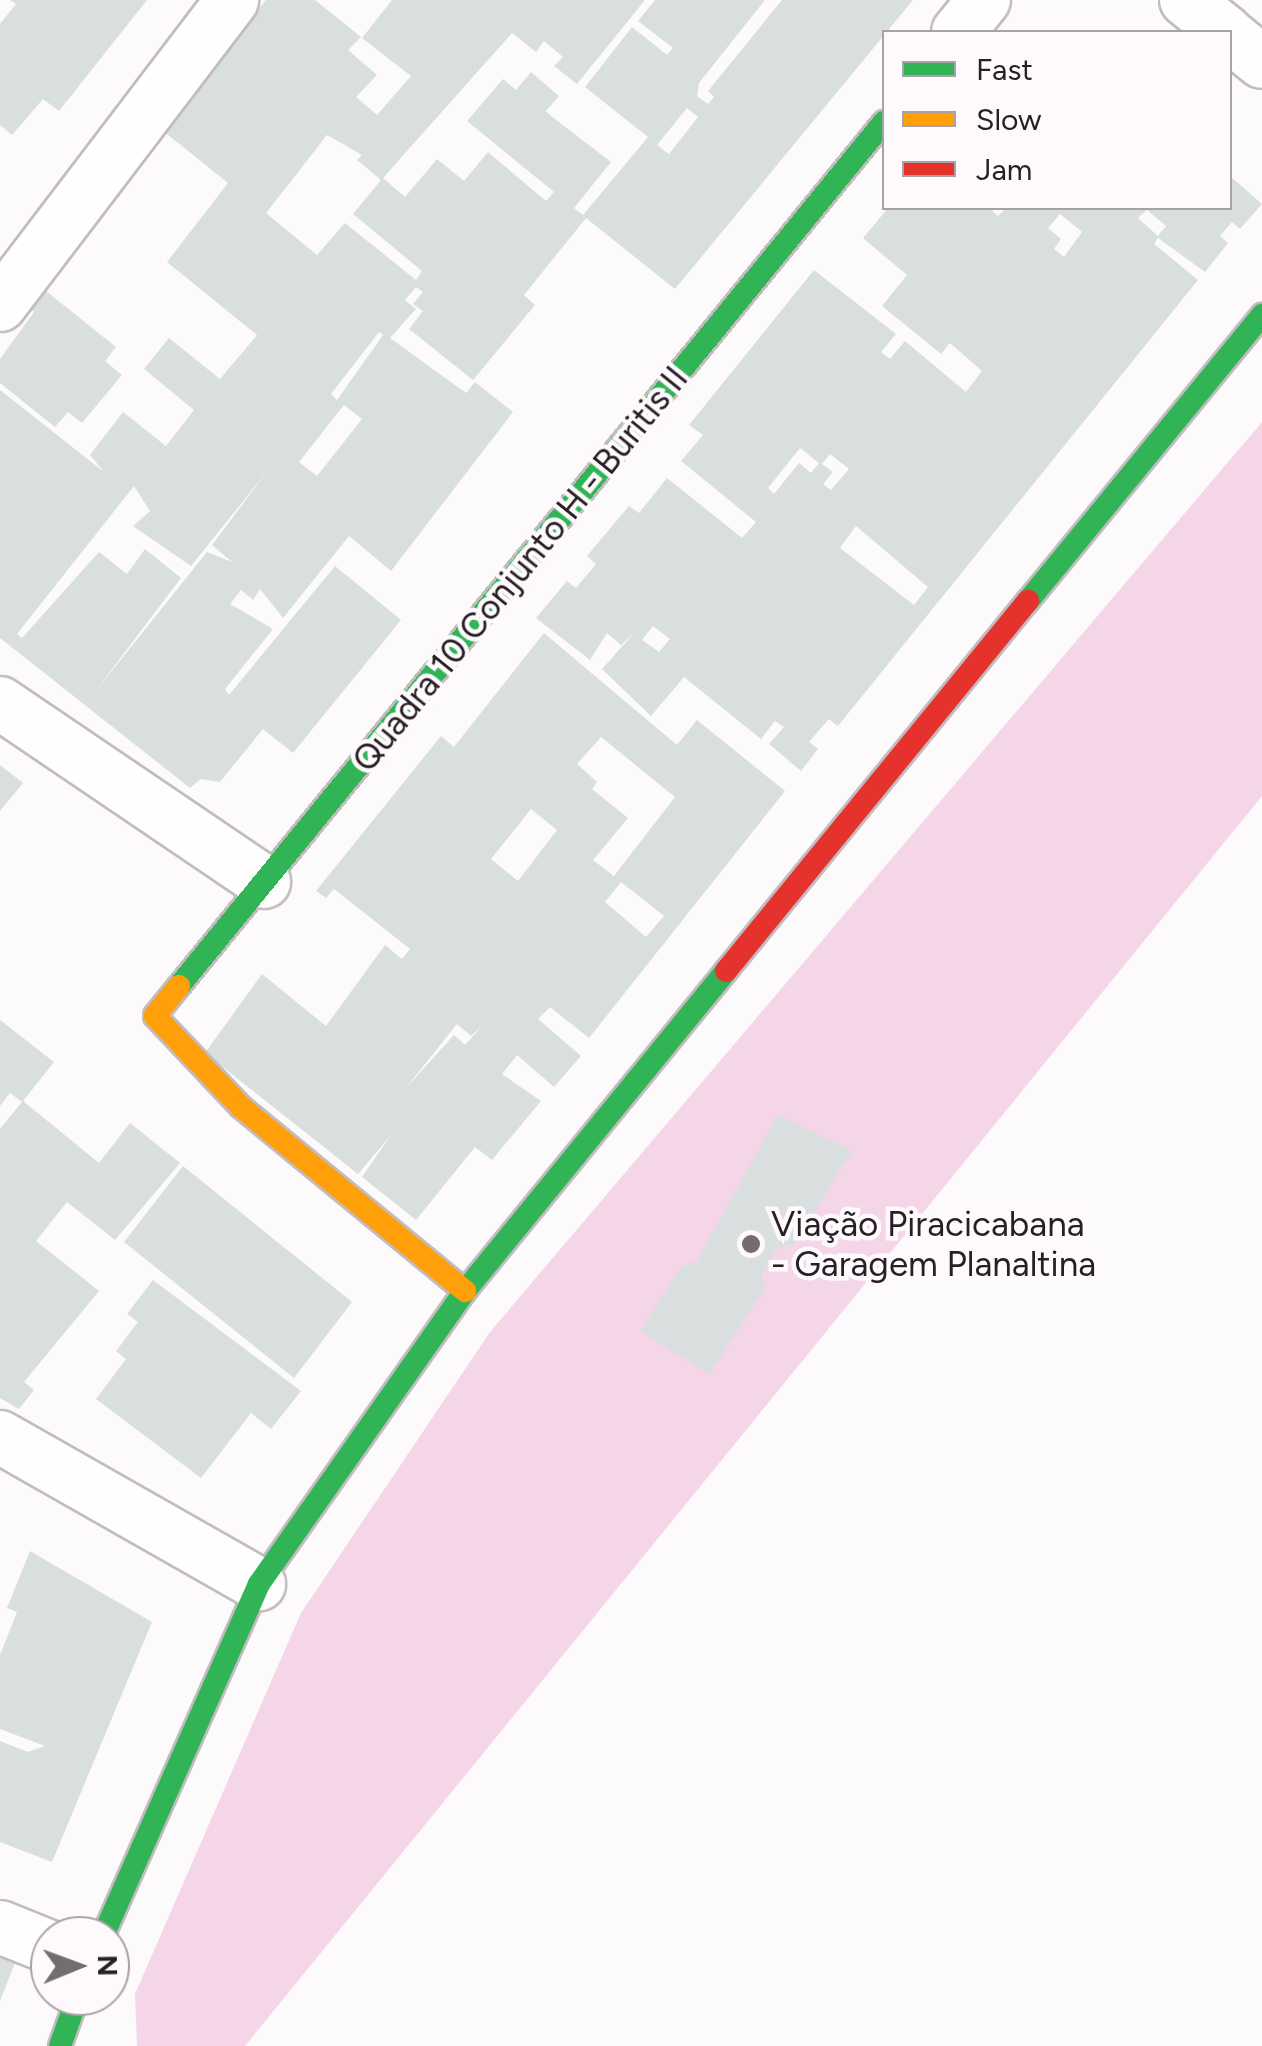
<!DOCTYPE html>
<html>
<head>
<meta charset="utf-8">
<style>
  body { margin:0 }
  #map { position:relative; width:1262px; height:2046px; overflow:hidden; background:#fdfafc; font-family:Figtree,sans-serif }
  div>[style] { position:absolute }
  .green>* { inset:0; background:#f5d5e8 }
  .building>* { inset:0; background:#d9dedf }
  .roads { filter:drop-shadow(2px 0 #c2bcbf) drop-shadow(-2px 0 #c2bcbf) drop-shadow(0 2px #c2bcbf) drop-shadow(0 -2px #c2bcbf) }
  .street>* { height:52px; margin:-26px; padding:0 26px; transform-origin:26px; border-radius:26px; background:#fffeff }
  .fast>* { height:22px; margin:-11px; padding:0 11px; transform-origin:11px; border-radius:11px; background:#30b455 }
  .slow>* { height:22px; margin:-11px; padding:0 11px; transform-origin:11px; border-radius:11px; background:#ff9f0a }
  .jam>* { height:22px; margin:-11px; padding:0 11px; transform-origin:11px; border-radius:11px; background:#e5322d }
  .dots>* { width:28px; height:28px; translate:-50% -50%; box-sizing:border-box; border:5px solid #fef9fc; border-radius:50% }
  span { translate:-50% -50%; white-space:nowrap; text-align:center; line-height:1.15; -webkit-text-stroke:9px #fef9fc; paint-order:stroke }
  .street-label { font-size:35px; color:#281f24 }
  .poi-label { font-size:35px; color:#281f24 }
  .left { translate:0 -50%; text-align:left }
  .legend { position:absolute; left:882px; top:30px; width:350px; height:180px; box-sizing:border-box; background:#fef9fc; border:2px solid #a8a2a6; margin:0; padding:12px 18px; list-style:none; font-size:30px; color:#281f24 }
  .legend li { display:flex; align-items:center; gap:20px; height:50px }
  .legend b { width:50px; border:2px solid #a8a2a6 }
  .north { position:absolute; left:30px; top:1916px; width:100px; height:100px; box-sizing:border-box; background:#fef9fc; border:2px solid #a8a2a6; border-radius:50%; rotate:89deg; font-size:28px; font-weight:700; line-height:40px; text-align:center; color:#281f24 }
  .north::after { content:''; display:block; margin:auto; width:35px; height:45px; background:#736c70; clip-path:polygon(50% 0,100% 100%,50% 72%,0 100%) }
</style>
</head>
<body>
<div id="map">
  <div class="green">
    <i style="clip-path:polygon(1262px 422px,1262px 796px,245px 2046px,137px 2046px,135px 1994px,301px 1613px,490px 1332px)"></i>
  </div>
  <div class="building">
    <i style="clip-path:polygon(10px 0,147px 0,59px 111px,43px 99px,12px 135px,0 125px,0 24px,16px 4px)"></i>
    <i style="clip-path:polygon(evenodd,266px 0,315px 0,361px 37px,348px 50px,377px 75px,356px 97px,377px 115px,411px 76px,362px 38px,392px 0,645px 0,577px 84px,554px 66px,563px 57px,544px 41px,536px 52px,512px 33px,383px 178px,405px 197px,437px 159px,464px 181px,488px 152px,546px 201px,554px 192px,467px 121px,503px 79px,516px 90px,531px 72px,559px 96px,546px 111px,551px 116px,611px 162px,574px 208px,583px 215px,648px 137px,585px 87px,632px 27px,667px 55px,673px 48px,638px 21px,655px 0,765px 0,699px 83px,697px 96px,708px 104px,714px 97px,708px 91px,782px 0,913px 0,675px 289px,586px 218px,524px 295px,535px 305px,473px 380px,409px 329px,423px 311px,413px 304px,423px 292px,416px 287px,405px 300px,416px 309px,390px 338px,466px 393px,475px 382px,513px 412px,391px 571px,349px 536px,283px 618px,260px 589px,253px 600px,241px 590px,230px 604px,273px 629px,225px 689px,229px 695px,335px 566px,401px 620px,293px 753px,263px 729px,220px 782px,201px 779px,190px 788px,0 638px,0 390px,104px 472px,90px 455px,123px 412px,166px 446px,194px 410px,144px 369px,169px 338px,220px 379px,257px 335px,167px 262px,228px 183px,162px 130px,266px 0,687px 108px,698px 117px,669px 154px,657px 145px,687px 108px,266px 0,327px 135px,362px 155px,357px 160px,381px 180px,353px 214px,422px 271px,416px 280px,345px 223px,317px 255px,266px 213px,327px 135px,266px 0,379px 332px,383px 335px,337px 400px,331px 394px,379px 332px,266px 0,344px 405px,362px 419px,317px 476px,299px 462px,344px 405px,266px 0,269px 469px,212px 545px,232px 562px,207px 552px,94px 693px,181px 578px,145px 549px,127px 574px,99px 552px,22px 638px,17px 634px,134px 486px,150px 511px,133px 526px,191px 566px,269px 469px)"></i>
    <i style="clip-path:polygon(evenodd,1230px 176px,1262px 204px,1240px 229px,1232px 222px,1220px 236px,1228px 243px,1205px 272px,1158px 238px,1154px 244px,1198px 280px,838px 726px,829px 719px,809px 742px,818px 749px,801px 771px,769px 744px,784px 727px,775px 721px,761px 739px,684px 677px,651px 716px,602px 669px,634px 633px,621px 645px,607px 633px,590px 660px,536px 618px,567px 581px,576px 588px,596px 564px,587px 556px,629px 506px,639px 513px,667px 478px,742px 538px,756px 522px,681px 461px,703px 435px,689px 425px,814px 270px,896px 334px,881px 352px,890px 359px,905px 341px,966px 392px,982px 371px,950px 343px,941px 354px,882px 306px,907px 275px,863px 238px,888px 208px,989px 208px,998px 216px,1006px 208px,1230px 208px,1230px 176px,1147px 210px,1166px 226px,1158px 236px,1138px 218px,1147px 210px,1230px 176px,1060px 214px,1082px 232px,1064px 257px,1054px 249px,1061px 239px,1048px 228px,1060px 214px,1230px 176px,800px 448px,819px 463px,811px 473px,799px 463px,774px 494px,768px 488px,800px 448px,1230px 176px,830px 454px,849px 469px,831px 490px,823px 484px,833px 472px,822px 464px,830px 454px,1230px 176px,856px 526px,928px 587px,914px 605px,840px 548px,856px 526px,1230px 176px,653px 626px,670px 639px,659px 652px,642px 640px,653px 626px)"></i>
    <i style="clip-path:polygon(36px 283px,116px 347px,105px 361px,122px 375px,82px 423px,68px 412px,55px 427px,0 383px,0 359px,34px 312px,21px 302px)"></i>
    <i style="clip-path:polygon(evenodd,544px 633px,677px 745px,697px 720px,785px 791px,589px 1038px,550px 1007px,538px 1019px,581px 1056px,554px 1087px,517px 1055px,502px 1074px,541px 1101px,492px 1160px,475px 1147px,416px 1220px,362px 1177px,391px 1135px,358px 1174px,205px 1053px,262px 974px,326px 1026px,385px 945px,402px 959px,410px 949px,334px 889px,326px 898px,316px 891px,441px 736px,454px 747px,544px 633px,601px 737px,675px 797px,614px 876px,593px 860px,628px 818px,592px 789px,597px 782px,577px 764px,601px 737px,544px 633px,531px 809px,557px 830px,518px 881px,491px 859px,531px 809px,544px 633px,621px 882px,664px 916px,646px 937px,605px 902px,621px 882px,544px 633px,457px 1024px,471px 1036px,483px 1025px,465px 1045px,454px 1035px,405px 1089px,457px 1024px)"></i>
    <i style="clip-path:polygon(0 765px,23px 783px,0 811px)"></i>
    <i style="clip-path:polygon(0 1020px,54px 1062px,23px 1101px,99px 1163px,130px 1123px,180px 1163px,115px 1240px,67px 1202px,36px 1241px,99px 1291px,24px 1382px,34px 1390px,19px 1409px,0 1398px,0 1129px,22px 1102px,10px 1093px,0 1106px)"></i>
    <i style="clip-path:polygon(778px 1115px,852px 1151px,793px 1245px,778px 1247px,762px 1273px,765px 1289px,709px 1374px,640px 1331px,682px 1266px,697px 1261px)"></i>
    <i style="clip-path:polygon(183px 1166px,352px 1302px,294px 1378px,124px 1242px)"></i>
    <i style="clip-path:polygon(153px 1280px,301px 1391px,271px 1429px,251px 1413px,201px 1478px,96px 1399px,126px 1359px,116px 1351px,138px 1322px,127px 1314px)"></i>
    <i style="clip-path:polygon(30px 1551px,152px 1622px,52px 1862px,0 1842px,0 1741px,28px 1752px,45px 1746px,0 1729px,0 1655px,17px 1612px,7px 1608px)"></i>
    <i style="clip-path:polygon(0 1941px,19px 1953px,0 2001px)"></i>
  </div>
  <div class="roads">
    <div class="street">
      <i style="left:1186px;top:0;width:51px;rotate:38.7deg"></i>
      <i style="left:958px;top:32px;width:41px;rotate:-50.9deg"></i>
      <i style="left:1230px;top:36px;width:41px;rotate:39.1deg"></i>
      <i style="left:0;top:305px;width:383px;rotate:-52.7deg"></i>
      <i style="left:0;top:703px;width:319px;rotate:34.1deg"></i>
      <i style="left:0;top:1437px;width:298px;rotate:29.6deg"></i>
      <i style="left:0;top:1927px;width:54px;rotate:21.8deg"></i>
    </div>
    <div class="fast">
      <i style="left:1028px;top:601px;width:370px;rotate:-50.7deg"></i>
      <i style="left:179px;top:986px;width:1115px;rotate:-50.79deg"></i>
      <i style="left:103px;top:1936px;width:385px;rotate:-66.1deg"></i>
      <i style="left:259px;top:1584px;width:358px;rotate:-54.9deg"></i>
      <i style="left:465px;top:1291px;width:413px;rotate:-50.8deg"></i>
      <i style="left:60px;top:2046px;width:53px;rotate:-70.2deg"></i>
    </div>
    <div class="slow">
      <i style="left:179px;top:986px;width:38px;rotate:129deg"></i>
      <i style="left:155px;top:1016px;width:125px;rotate:46.6deg"></i>
      <i style="left:241px;top:1107px;width:290px;rotate:39.4deg"></i>
    </div>
    <div class="jam">
      <i style="left:726px;top:971px;width:478px;rotate:-50.8deg"></i>
    </div>
  </div>
  <div class="dots">
    <i style="left:751px;top:1244px;background:#736c70"></i>
  </div>
  <div class="street-label">
    <span style="left:520px;top:569px;rotate:-51deg">Quadra 10 Conjunto H - Buritis II</span>
  </div>
  <div class="poi-label">
    <span class="left" style="left:771px;top:1244px">Viação Piracicabana<br>- Garagem Planaltina</span>
  </div>
  <ul class="legend">
  <li><b style="height:12px;background:#30b455"></b>Fast</li>
  <li><b style="height:12px;background:#ff9f0a"></b>Slow</li>
  <li><b style="height:12px;background:#e5322d"></b>Jam</li>
  </ul>
  <div class="north">N</div>
</div>
</body>
</html>
